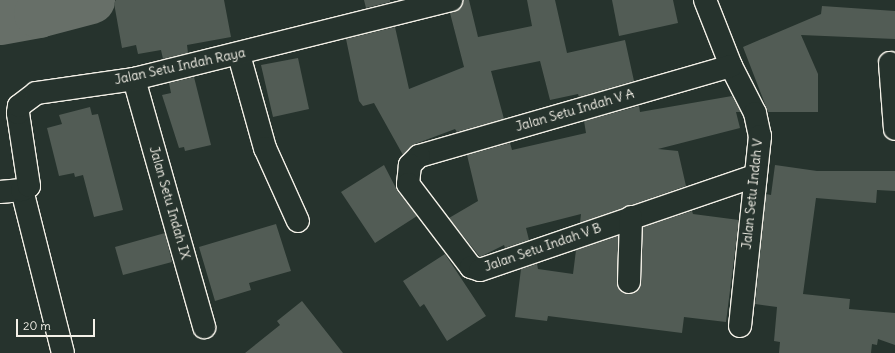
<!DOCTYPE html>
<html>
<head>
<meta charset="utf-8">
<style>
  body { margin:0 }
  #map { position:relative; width:895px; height:353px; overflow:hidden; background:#26332d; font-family:Delius,sans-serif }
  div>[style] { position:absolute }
  .river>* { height:48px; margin:-24px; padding:0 24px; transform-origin:24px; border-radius:24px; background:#676f68 }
  .building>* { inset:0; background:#525c55 }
  .roads { filter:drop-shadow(1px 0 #f4f1e8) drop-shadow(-1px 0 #f4f1e8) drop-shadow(0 1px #f4f1e8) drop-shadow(0 -1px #f4f1e8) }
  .street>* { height:22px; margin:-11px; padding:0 11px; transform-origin:11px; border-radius:11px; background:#26332d }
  span { translate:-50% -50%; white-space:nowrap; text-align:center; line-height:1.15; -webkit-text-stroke:3.5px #26332d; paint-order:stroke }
  .street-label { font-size:13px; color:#f4f1e8 }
  .scale { position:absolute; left:16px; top:319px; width:79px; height:18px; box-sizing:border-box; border:2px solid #f4f1e8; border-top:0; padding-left:5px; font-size:12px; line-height:14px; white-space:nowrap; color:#f4f1e8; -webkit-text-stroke:3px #26332d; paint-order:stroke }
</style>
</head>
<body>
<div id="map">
  <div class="river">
    <i style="left:0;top:21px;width:39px;rotate:-10deg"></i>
    <i style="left:38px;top:14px;width:55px;rotate:-14.8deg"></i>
  </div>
  <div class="building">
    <i style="clip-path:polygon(116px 0,224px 0,231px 37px,187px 45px,188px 53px,163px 59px,161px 50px,138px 54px,136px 45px,122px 48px,114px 3px)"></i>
    <i style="clip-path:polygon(364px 0,390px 0,390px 2px,366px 8px)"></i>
    <i style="clip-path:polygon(463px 0,469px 0,478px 37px,532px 26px,527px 0,555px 0,567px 53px,625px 40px,634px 81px,579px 97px,578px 94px,550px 100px,540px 61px,491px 71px,504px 119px,457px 132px,455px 129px,415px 144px,403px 155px,374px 103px,363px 106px,359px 101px,346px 39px,395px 27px,409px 89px,464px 67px,450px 13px,460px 9px)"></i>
    <i style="clip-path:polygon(612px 0,673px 0,678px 23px,619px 36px)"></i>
    <i style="clip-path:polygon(822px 6px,895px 11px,895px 39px,801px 35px,818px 74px,818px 112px,768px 112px,743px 47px,821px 14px)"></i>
    <i style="clip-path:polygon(298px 58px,309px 109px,273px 117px,261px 65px)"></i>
    <i style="clip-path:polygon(194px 77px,211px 145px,185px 151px,184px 147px,179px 148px,162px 95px,171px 93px,169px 83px)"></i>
    <i style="clip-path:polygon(732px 96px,741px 112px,736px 112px,740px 128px,658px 149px,678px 151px,686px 186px,580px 223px,581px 214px,526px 228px,529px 240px,505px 248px,504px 245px,480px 257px,449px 218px,478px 201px,467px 155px,510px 143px,512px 150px,586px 133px,584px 121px,639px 106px,640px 112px)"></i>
    <i style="clip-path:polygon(90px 107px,92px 115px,98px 114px,123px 210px,94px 217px,83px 175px,75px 177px,74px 173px,59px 176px,47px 128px,62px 124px,59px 115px)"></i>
    <i style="clip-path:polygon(384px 165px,398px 192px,417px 216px,375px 243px,341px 192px)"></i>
    <i style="clip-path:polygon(775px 165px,817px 171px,895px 171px,895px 191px,877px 190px,876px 203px,816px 198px,803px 294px,850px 299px,849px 309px,895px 313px,895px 345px,878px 339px,877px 345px,872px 344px,871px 353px,779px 353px,780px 342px,774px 341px,777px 307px,755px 304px,766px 194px,771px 195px)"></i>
    <i style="clip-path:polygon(692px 211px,693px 214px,739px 220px,726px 322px,684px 317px,682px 333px,548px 316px,547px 321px,515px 317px,521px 269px,537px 264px,538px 269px,573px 274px,576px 250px,618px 236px,618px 288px,623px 293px,635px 293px,641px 282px,643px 227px)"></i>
    <i style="clip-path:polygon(276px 224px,291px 271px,249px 283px,251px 290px,215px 301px,199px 247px)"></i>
    <i style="clip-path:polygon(165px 233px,172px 262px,123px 275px,115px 247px)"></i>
    <i style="clip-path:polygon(445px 254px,486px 316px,447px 341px,424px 304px,420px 307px,403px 281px)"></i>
    <i style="clip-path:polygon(302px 301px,343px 353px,245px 353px,280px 325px,277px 321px)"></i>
  </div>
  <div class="roads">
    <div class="street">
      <i style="left:705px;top:0;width:71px;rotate:68.5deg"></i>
      <i style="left:731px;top:66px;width:53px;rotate:62.9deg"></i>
      <i style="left:755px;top:113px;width:24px;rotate:78deg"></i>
      <i style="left:760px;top:136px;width:191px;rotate:96deg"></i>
      <i style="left:239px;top:55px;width:97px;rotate:74.4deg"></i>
      <i style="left:265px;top:148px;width:80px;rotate:65.7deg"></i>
      <i style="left:890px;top:63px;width:66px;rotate:85.7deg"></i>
      <i style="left:731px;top:66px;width:325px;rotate:163.9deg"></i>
      <i style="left:419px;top:156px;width:13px;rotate:135deg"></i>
      <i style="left:410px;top:165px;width:19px;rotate:96deg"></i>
      <i style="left:408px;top:184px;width:104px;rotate:52.8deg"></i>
      <i style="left:471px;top:267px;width:9px;rotate:18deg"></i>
      <i style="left:480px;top:270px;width:291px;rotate:-18.9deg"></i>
      <i style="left:134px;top:79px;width:258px;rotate:74.2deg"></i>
      <i style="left:22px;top:190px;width:168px;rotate:75.9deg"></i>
      <i style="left:0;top:192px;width:22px;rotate:-5deg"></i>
      <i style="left:22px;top:190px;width:8px;rotate:-30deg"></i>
      <i style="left:29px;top:186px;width:74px;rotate:-98.6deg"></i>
      <i style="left:18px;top:113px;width:7px;rotate:-82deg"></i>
      <i style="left:19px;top:106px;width:21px;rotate:-37deg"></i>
      <i style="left:36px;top:93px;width:99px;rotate:-8.1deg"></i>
      <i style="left:134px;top:79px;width:327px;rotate:-14deg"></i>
      <i style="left:629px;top:282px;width:65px;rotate:-88.2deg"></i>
    </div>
  </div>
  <div class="street-label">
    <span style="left:180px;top:67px;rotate:-12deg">Jalan Setu Indah Raya</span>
    <span style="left:575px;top:111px;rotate:-16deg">Jalan Setu Indah V A</span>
    <span style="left:753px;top:194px;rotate:-84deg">Jalan Setu Indah V</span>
    <span style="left:169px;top:203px;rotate:74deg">Jalan Setu Indah IX</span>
    <span style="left:543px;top:248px;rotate:-19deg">Jalan Setu Indah V B</span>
  </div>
  <div class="scale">20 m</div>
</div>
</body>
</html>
